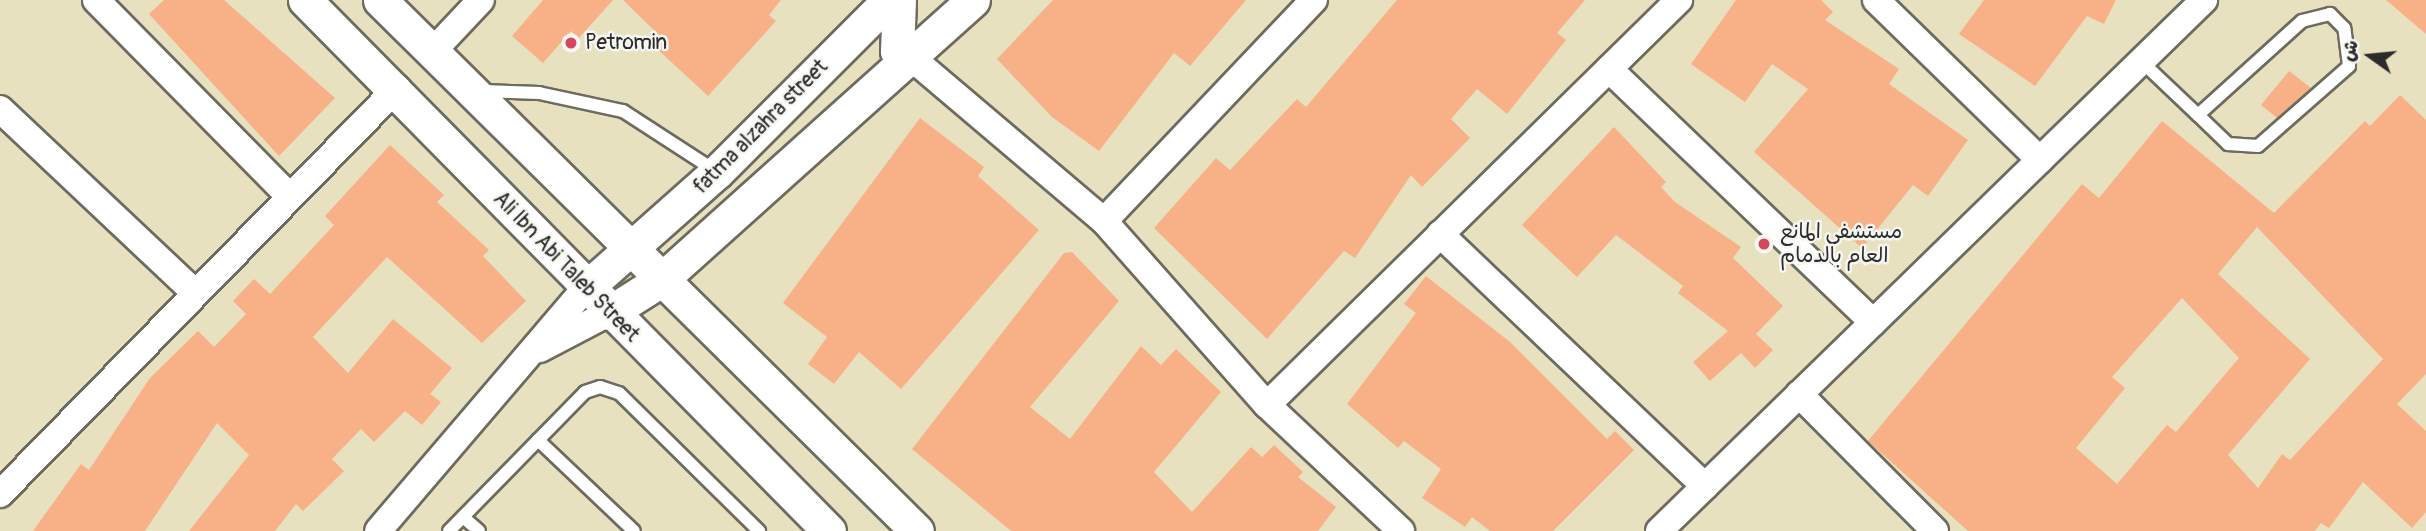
<!DOCTYPE html>
<html>
<head>
<meta charset="utf-8">
<style>
  body { margin:0 }
  #map { position:relative; width:2426px; height:531px; overflow:hidden; background:#e8e1c0; font-family:Pangolin,"Playpen Sans Arabic",sans-serif }
  div>[style] { position:absolute }
  .building>* { inset:0; background:#f8b086 }
  .roads { filter:drop-shadow(2px 0 #6d6b5f) drop-shadow(-2px 0 #6d6b5f) drop-shadow(0 2px #6d6b5f) drop-shadow(0 -2px #6d6b5f) }
  .service>* { height:12px; margin:-6px; padding:0 6px; transform-origin:6px; border-radius:6px; background:#fff }
  .minor>* { height:26px; margin:-13px; padding:0 13px; transform-origin:13px; border-radius:13px; background:#fff }
  .tertiary>* { height:33px; margin:-16.5px; padding:0 16.5px; transform-origin:16.5px; border-radius:16.5px; background:#fff }
  .dots>* { width:19px; height:19px; translate:-50% -50%; box-sizing:border-box; border:4px solid #f6f6f2; border-radius:50% }
  span { translate:-50% -50%; white-space:nowrap; text-align:center; line-height:1.15; -webkit-text-stroke:5px #f6f6f2; paint-order:stroke }
  .poi-label { font-size:21px; color:#2b2b2b }
  .left { translate:0 -50%; text-align:left }
  .street-label { font-size:21px; color:#2b2b2b }
  .north { position:absolute; left:2335px; top:21px; width:70px; height:70px; -webkit-text-stroke:5px #f6f6f2; paint-order:stroke; rotate:285deg; font-size:19px; font-weight:700; line-height:28px; text-align:center; color:#2b2b2b }
  .north::after { content:''; display:block; margin:auto; width:24px; height:32px; background:#2b2b2b; clip-path:polygon(50% 0,100% 100%,50% 72%,0 100%) }
</style>
</head>
<body>
<div id="map">
  <div class="building">
    <i style="clip-path:polygon(164px 0,224px 0,335px 98px,279px 156px,149px 14px)"></i>
    <i style="clip-path:polygon(543px 0,613px 0,579px 38px,571px 31px,543px 63px,512px 36px)"></i>
    <i style="clip-path:polygon(623px 0,781px 0,769px 15px,776px 21px,708px 96px,655px 47px,663px 39px)"></i>
    <i style="clip-path:polygon(1053px 0,1246px 0,1190px 66px,1174px 53px,1099px 151px,1052px 117px,997px 59px)"></i>
    <i style="clip-path:polygon(1397px 0,1585px 0,1557px 33px,1566px 40px,1507px 114px,1477px 89px,1451px 119px,1470px 138px,1422px 187px,1411px 175px,1355px 258px,1344px 251px,1267px 339px,1154px 228px,1216px 158px,1230px 170px,1297px 99px,1306px 107px)"></i>
    <i style="clip-path:polygon(1736px 0,1821px 0,1833px 12px,1825px 20px,1899px 69px,1889px 84px,1968px 140px,1928px 196px,1913px 185px,1862px 248px,1754px 152px,1808px 89px,1772px 64px,1745px 102px,1691px 64px)"></i>
    <i style="clip-path:polygon(1984px 0,2116px 0,2104px 24px,2087px 16px,2035px 86px,1959px 34px)"></i>
    <i style="clip-path:polygon(2386px 0,2426px 0,2426px 34px)"></i>
    <i style="clip-path:polygon(2289px 71px,2311px 88px,2277px 118px,2261px 105px)"></i>
    <i style="clip-path:polygon(evenodd,2400px 95px,2426px 120px,2426px 374px,2397px 404px,2426px 431px,2426px 512px,2412px 528px,2363px 482px,2329px 528px,2321px 523px,2315px 531px,1968px 531px,1868px 441px,2082px 184px,2099px 198px,2162px 121px,2274px 213px,2365px 121px,2370px 126px,2400px 95px,2257px 227px,2383px 359px,2290px 460px,2282px 454px,2258px 488px,2228px 455px,2310px 359px,2218px 274px,2257px 227px,2400px 95px,2182px 298px,2239px 358px,2176px 432px,2167px 425px,2117px 484px,2076px 448px,2125px 388px,2112px 377px,2182px 298px)"></i>
    <i style="clip-path:polygon(920px 118px,984px 167px,978px 176px,1039px 230px,901px 389px,859px 352px,834px 384px,808px 364px,827px 337px,783px 303px)"></i>
    <i style="clip-path:polygon(1614px 127px,1666px 182px,1661px 187px,1675px 202px,1741px 247px,1733px 258px,1783px 306px,1756px 334px,1773px 350px,1755px 368px,1741px 353px,1710px 381px,1693px 362px,1728px 331px,1678px 293px,1683px 286px,1616px 235px,1577px 277px,1522px 225px)"></i>
    <i style="clip-path:polygon(390px 145px,444px 195px,437px 202px,489px 250px,483px 256px,526px 301px,482px 343px,387px 257px,313px 337px,348px 373px,393px 319px,452px 368px,430px 394px,441px 402px,422px 425px,405px 411px,374px 442px,361px 429px,332px 459px,344px 471px,303px 511px,296px 504px,275px 531px,189px 531px,249px 455px,217px 423px,145px 531px,33px 531px,81px 464px,89px 470px,150px 378px,198px 331px,214px 347px,246px 314px,233px 301px,254px 279px,270px 294px,334px 225px,325px 216px)"></i>
    <i style="clip-path:polygon(1072px 252px,1119px 301px,1030px 407px,1070px 439px,1141px 346px,1161px 365px,1176px 349px,1221px 392px,1154px 472px,1192px 512px,1251px 447px,1262px 457px,1274px 445px,1303px 472px,1298px 477px,1336px 507px,1318px 531px,1011px 531px,912px 449px,1064px 253px)"></i>
    <i style="clip-path:polygon(1426px 276px,1510px 342px,1607px 439px,1615px 431px,1634px 450px,1553px 531px,1490px 531px,1472px 517px,1465px 527px,1422px 498px,1441px 469px,1404px 441px,1398px 448px,1347px 404px,1416px 313px,1404px 304px)"></i>
  </div>
  <div class="roads">
    <div class="service">
      <i style="left:2141px;top:61px;width:79px;rotate:43.5deg"></i>
      <i style="left:2198px;top:115px;width:42px;rotate:44deg"></i>
      <i style="left:2228px;top:144px;width:30px;rotate:4deg"></i>
      <i style="left:2258px;top:146px;width:121px;rotate:-41.3deg"></i>
      <i style="left:2349px;top:66px;width:38px;rotate:-97deg"></i>
      <i style="left:2344px;top:28px;width:20px;rotate:-135deg"></i>
      <i style="left:2330px;top:14px;width:29px;rotate:166deg"></i>
      <i style="left:2302px;top:21px;width:140px;rotate:137.9deg"></i>
      <i style="left:483px;top:91px;width:56px;rotate:2deg"></i>
      <i style="left:539px;top:93px;width:86px;rotate:12.1deg"></i>
      <i style="left:623px;top:111px;width:108px;rotate:33deg"></i>
      <i style="left:538px;top:440px;width:132px;rotate:43.5deg"></i>
      <i style="left:463px;top:517px;width:21px;rotate:41deg"></i>
      <i style="left:449px;top:531px;width:194px;rotate:-45.6deg"></i>
      <i style="left:585px;top:392px;width:16px;rotate:-18deg"></i>
      <i style="left:600px;top:387px;width:20px;rotate:18deg"></i>
      <i style="left:619px;top:393px;width:197px;rotate:44.6deg"></i>
    </div>
    <div class="minor">
      <i style="left:96px;top:0;width:276px;rotate:45.4deg"></i>
      <i style="left:1876px;top:0;width:229px;rotate:44.3deg"></i>
      <i style="left:432px;top:52px;width:71px;rotate:-46.7deg"></i>
      <i style="left:913px;top:59px;width:250px;rotate:40.3deg"></i>
      <i style="left:1104px;top:221px;width:246px;rotate:48.5deg"></i>
      <i style="left:1267px;top:405px;width:184px;rotate:43.2deg"></i>
      <i style="left:1609px;top:69px;width:366px;rotate:43.8deg"></i>
      <i style="left:0;top:109px;width:268px;rotate:43.3deg"></i>
      <i style="left:1104px;top:221px;width:305px;rotate:-46.5deg"></i>
      <i style="left:1440px;top:234px;width:366px;rotate:43.6deg"></i>
      <i style="left:540px;top:349px;width:78px;rotate:-27.6deg"></i>
      <i style="left:1799px;top:394px;width:193px;rotate:45.2deg"></i>
      <i style="left:1267px;top:405px;width:578px;rotate:-44.51deg"></i>
      <i style="left:0;top:494px;width:568px;rotate:-45.64deg"></i>
      <i style="left:378px;top:531px;width:318px;rotate:-49.5deg"></i>
      <i style="left:1659px;top:531px;width:761px;rotate:-44.25deg"></i>
    </div>
    <div class="tertiary">
      <i style="left:305px;top:0;width:746px;rotate:45.38deg"></i>
      <i style="left:380px;top:0;width:755px;rotate:44.68deg"></i>
      <i style="left:899px;top:0;width:51px;rotate:92.2deg"></i>
      <i style="left:897px;top:51px;width:18px;rotate:27deg"></i>
      <i style="left:585px;top:289px;width:176px;rotate:-41.6deg"></i>
      <i style="left:717px;top:172px;width:243px;rotate:-45deg"></i>
      <i style="left:609px;top:313px;width:62px;rotate:-32.4deg"></i>
      <i style="left:661px;top:280px;width:419px;rotate:-41.9deg"></i>
    </div>
  </div>
  <div class="dots">
    <i style="left:571px;top:43px;background:#d1495b"></i>
    <i style="left:1764px;top:244px;background:#d1495b"></i>
  </div>
  <div class="poi-label">
    <span class="left" style="left:585px;top:43px">Petromin</span>
    <span class="left" style="left:1780px;top:244px">مستشفى المانع<br>العام بالدمام</span>
  </div>
  <div class="street-label">
    <span style="left:761px;top:127px;rotate:-45deg">fatma alzahra street</span>
    <span style="left:566px;top:267px;rotate:46deg">Ali Ibn Abi Taleb Street</span>
  </div>
  <div class="north">ش</div>
</div>
</body>
</html>
